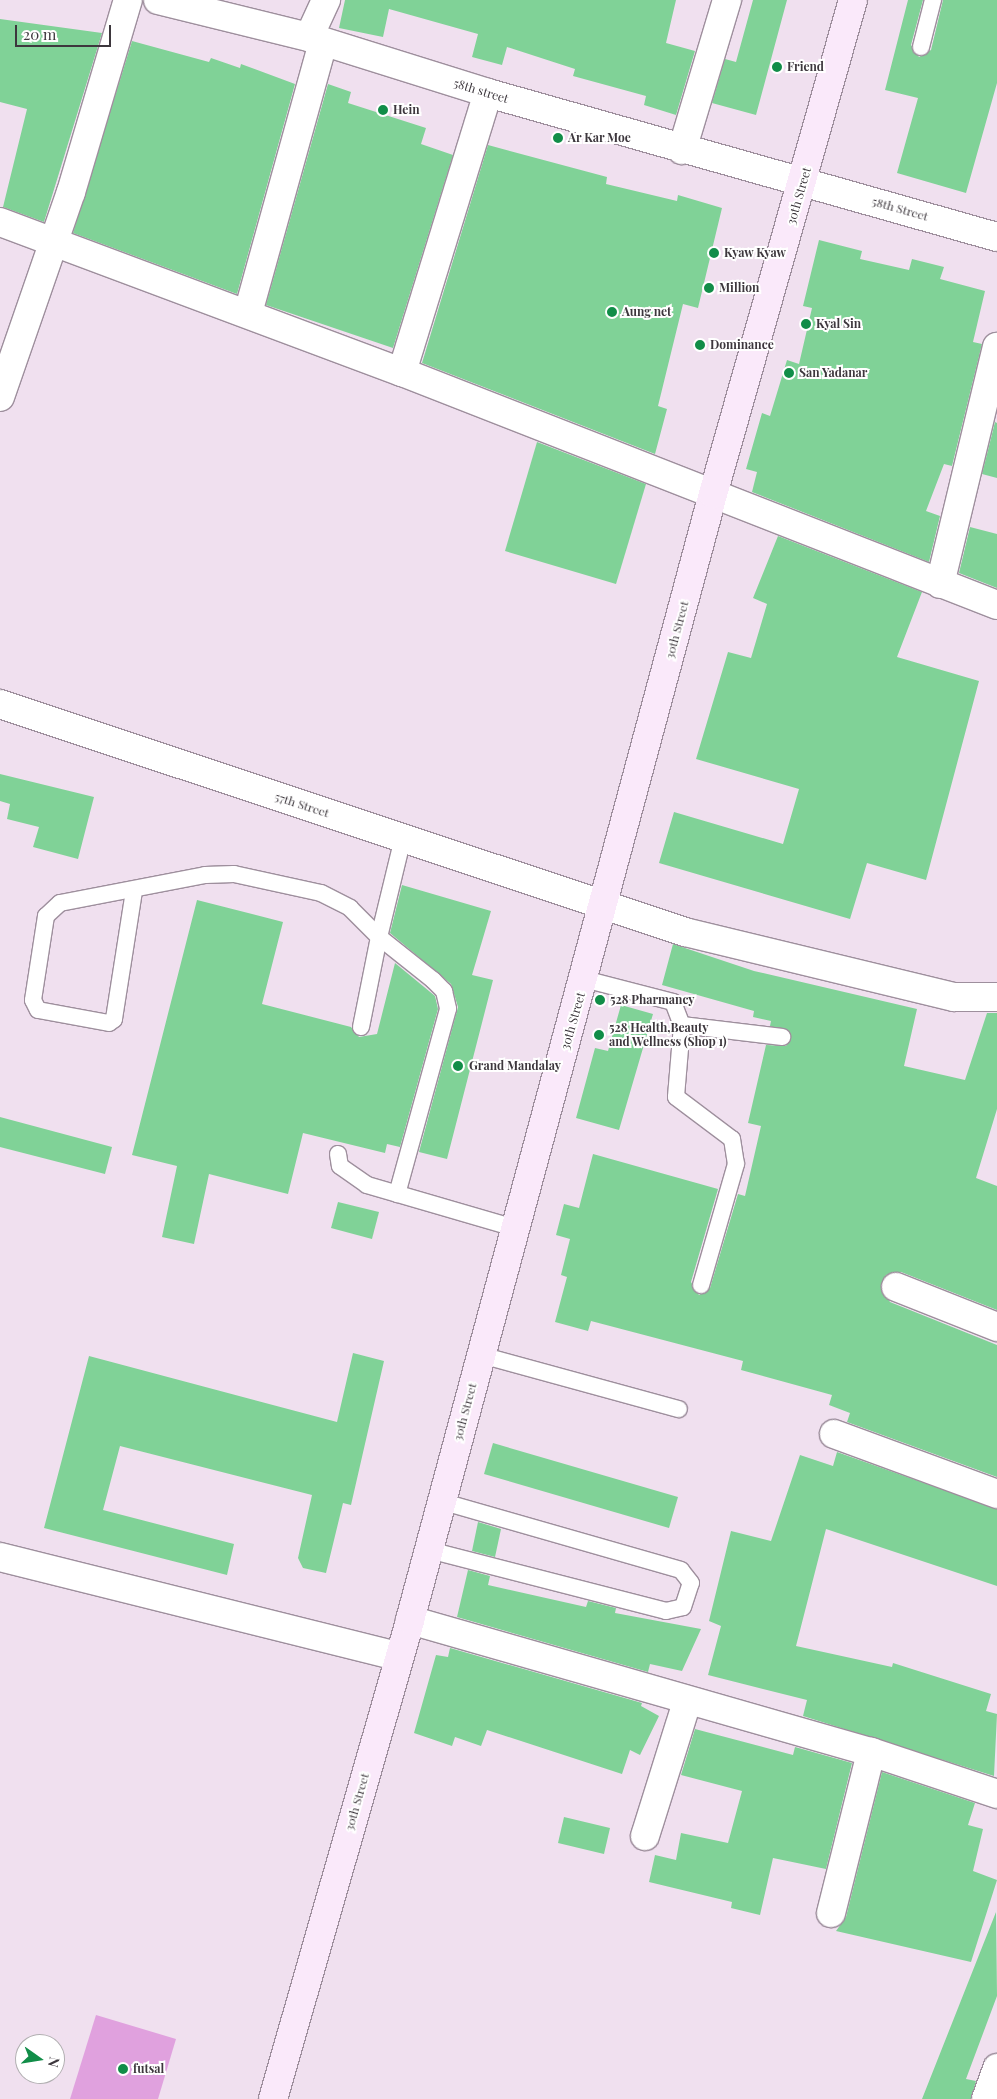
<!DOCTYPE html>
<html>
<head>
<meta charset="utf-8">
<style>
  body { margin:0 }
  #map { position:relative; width:997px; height:2099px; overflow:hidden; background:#f0e0ef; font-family:"Playfair Display",serif }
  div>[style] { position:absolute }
  .green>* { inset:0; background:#e0a1de }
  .building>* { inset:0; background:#80d297 }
  .roads { filter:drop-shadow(1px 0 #9e8f9d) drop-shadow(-1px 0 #9e8f9d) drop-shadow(0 1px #9e8f9d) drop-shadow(0 -1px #9e8f9d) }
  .lane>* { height:16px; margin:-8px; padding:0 8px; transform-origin:8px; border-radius:8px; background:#fff }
  .street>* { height:28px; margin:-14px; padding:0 14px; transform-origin:14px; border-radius:14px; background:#fff }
  .secondary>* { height:28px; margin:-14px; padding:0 14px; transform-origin:14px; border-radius:14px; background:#fae9fa }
  .dots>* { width:14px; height:14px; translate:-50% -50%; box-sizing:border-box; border:2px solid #fff; border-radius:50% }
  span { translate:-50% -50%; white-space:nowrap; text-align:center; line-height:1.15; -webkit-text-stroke:4px #fff; paint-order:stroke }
  .poi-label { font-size:12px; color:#3d373d; font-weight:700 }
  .left { translate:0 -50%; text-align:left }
  .street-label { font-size:12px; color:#3d373d }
  .north { position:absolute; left:15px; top:2034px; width:50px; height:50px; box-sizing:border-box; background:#fff; border:1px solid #b1afb1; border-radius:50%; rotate:103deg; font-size:14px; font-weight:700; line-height:20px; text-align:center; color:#3d373d }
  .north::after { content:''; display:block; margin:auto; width:18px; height:22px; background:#118d48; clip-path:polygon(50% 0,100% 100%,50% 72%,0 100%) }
  .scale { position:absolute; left:15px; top:25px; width:96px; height:22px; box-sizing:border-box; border:2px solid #3d373d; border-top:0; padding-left:6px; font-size:15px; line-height:18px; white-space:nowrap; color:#3d373d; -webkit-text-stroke:4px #fff; paint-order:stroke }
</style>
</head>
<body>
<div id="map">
  <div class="green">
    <i style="clip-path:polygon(96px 2015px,176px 2039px,158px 2099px,70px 2099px)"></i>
  </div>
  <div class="building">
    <i style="clip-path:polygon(345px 0,676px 0,666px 43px,695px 51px,676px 115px,644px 105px,646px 96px,573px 76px,575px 69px,507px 47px,502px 65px,472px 57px,478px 34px,389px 9px,383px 37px,339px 28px)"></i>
    <i style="clip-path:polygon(753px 0,787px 0,756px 115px,712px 103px,725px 59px,736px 62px)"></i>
    <i style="clip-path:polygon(908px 0,923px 0,911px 45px,919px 57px,931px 50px,943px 0,997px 0,997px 83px,966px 193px,897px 173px,918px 98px,885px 90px)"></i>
    <i style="clip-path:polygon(0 19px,102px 33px,44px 222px,3px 207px,27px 109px,0 102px)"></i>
    <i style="clip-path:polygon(132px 41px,209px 62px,211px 58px,240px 68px,241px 64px,295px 84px,237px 294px,73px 233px)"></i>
    <i style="clip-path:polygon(328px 84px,351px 92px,348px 103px,426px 128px,421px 144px,453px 155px,393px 348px,266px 305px)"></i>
    <i style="clip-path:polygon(488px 145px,607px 177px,606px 184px,677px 201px,678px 195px,722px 208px,698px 308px,683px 304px,658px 406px,667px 409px,655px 454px,422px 363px)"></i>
    <i style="clip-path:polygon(819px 240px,862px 251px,860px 259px,909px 270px,912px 259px,944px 267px,940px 279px,985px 291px,973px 342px,982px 344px,952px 466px,944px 464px,926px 511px,940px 516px,929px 562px,752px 492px,757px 472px,746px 469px,762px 413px,770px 416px,787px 360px,799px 364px,812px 308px,803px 306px)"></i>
    <i style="clip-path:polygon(995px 422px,997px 423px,997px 478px,982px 474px)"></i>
    <i style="clip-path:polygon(537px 442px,646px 484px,616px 584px,505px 551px)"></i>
    <i style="clip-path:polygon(970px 527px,997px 534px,997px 588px,959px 573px)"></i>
    <i style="clip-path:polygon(778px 536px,922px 592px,897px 657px,979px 681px,926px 880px,867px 863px,850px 919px,659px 863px,674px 812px,783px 844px,799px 789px,696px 759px,728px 652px,751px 658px,767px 604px,753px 598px)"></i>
    <i style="clip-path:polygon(0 774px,94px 797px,78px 859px,33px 847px,39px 827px,7px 819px,10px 804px,0 801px)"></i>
    <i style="clip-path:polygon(402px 885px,491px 911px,472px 975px,493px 980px,447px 1159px,419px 1152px,458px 1007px,451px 984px,390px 933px)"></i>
    <i style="clip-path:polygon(197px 900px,283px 922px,262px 1004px,351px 1027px,359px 1037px,377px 1034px,395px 963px,435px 996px,438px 1009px,400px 1147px,387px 1144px,385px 1153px,303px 1133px,288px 1194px,209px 1174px,194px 1244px,162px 1237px,177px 1166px,132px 1155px)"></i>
    <i style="clip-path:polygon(673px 944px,754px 971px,917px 1009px,904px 1066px,965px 1080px,987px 1013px,997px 1013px,997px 1109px,976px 1178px,997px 1186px,997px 1310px,901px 1272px,886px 1275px,881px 1289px,890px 1302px,997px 1345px,997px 1477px,847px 1422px,850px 1413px,829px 1405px,832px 1395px,741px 1370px,743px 1361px,591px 1321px,588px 1331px,555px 1322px,567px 1277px,561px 1275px,570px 1239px,556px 1235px,564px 1204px,579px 1208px,593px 1154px,718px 1189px,691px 1282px,699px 1295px,710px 1288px,738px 1194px,745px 1196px,761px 1126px,748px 1123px,766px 1045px,786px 1046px,791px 1034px,770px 1026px,771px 1021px,753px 1017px,754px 1011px,662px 985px)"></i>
    <i style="clip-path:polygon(621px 1005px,653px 1014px,619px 1130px,576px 1118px,595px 1048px,608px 1051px)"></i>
    <i style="clip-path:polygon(0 1117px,112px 1147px,105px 1174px,0 1147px)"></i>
    <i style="clip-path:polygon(338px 1202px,379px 1212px,372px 1239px,331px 1228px)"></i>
    <i style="clip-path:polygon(353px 1353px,384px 1361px,351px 1505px,343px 1503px,326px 1573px,303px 1568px,298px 1558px,312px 1495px,120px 1446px,103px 1510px,234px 1544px,227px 1575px,44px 1528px,89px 1356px,337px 1422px)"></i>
    <i style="clip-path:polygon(493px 1443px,678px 1497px,669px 1528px,484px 1474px)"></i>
    <i style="clip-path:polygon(837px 1452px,997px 1509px,997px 1586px,826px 1529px,796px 1646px,892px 1667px,893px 1663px,991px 1694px,986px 1711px,997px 1714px,994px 1776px,803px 1716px,807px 1700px,708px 1675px,721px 1626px,709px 1621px,731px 1531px,771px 1541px,800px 1455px,833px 1466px)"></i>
    <i style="clip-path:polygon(478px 1522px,501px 1529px,495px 1557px,472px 1551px)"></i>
    <i style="clip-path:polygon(468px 1570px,490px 1576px,488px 1585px,586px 1607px,588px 1601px,616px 1608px,615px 1613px,701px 1629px,682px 1671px,650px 1664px,648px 1672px,457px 1617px)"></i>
    <i style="clip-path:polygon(450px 1648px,642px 1703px,641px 1706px,659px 1716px,640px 1755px,630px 1750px,622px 1774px,487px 1730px,481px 1746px,455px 1737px,452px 1746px,414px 1733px,436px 1655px,448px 1657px)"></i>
    <i style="clip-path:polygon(695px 1729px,793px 1755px,795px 1747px,852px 1763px,826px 1869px,773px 1858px,760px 1915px,731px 1908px,732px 1902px,649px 1882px,655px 1855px,676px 1860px,681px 1833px,728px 1843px,742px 1791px,681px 1775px)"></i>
    <i style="clip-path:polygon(882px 1772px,975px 1803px,968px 1825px,983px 1829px,973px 1871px,997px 1880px,971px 1962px,836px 1931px,846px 1917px)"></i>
    <i style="clip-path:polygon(564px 1817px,610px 1828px,604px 1854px,558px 1843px)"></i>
    <i style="clip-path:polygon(996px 1912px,997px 1996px,966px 2079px,976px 2081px,971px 2099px,922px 2099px)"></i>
  </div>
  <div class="roads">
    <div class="lane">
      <i style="left:921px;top:47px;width:49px;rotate:-75.7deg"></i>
      <i style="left:134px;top:891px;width:130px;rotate:98.9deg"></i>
      <i style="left:114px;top:1019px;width:6px;rotate:141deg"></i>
      <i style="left:109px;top:1023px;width:72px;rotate:-169.6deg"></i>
      <i style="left:38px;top:1010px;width:11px;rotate:-117deg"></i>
      <i style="left:33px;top:1000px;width:85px;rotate:-81.2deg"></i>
      <i style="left:46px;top:916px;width:19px;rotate:-43deg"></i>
      <i style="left:60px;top:903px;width:148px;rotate:-10.9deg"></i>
      <i style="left:205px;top:875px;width:29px;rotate:-2deg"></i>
      <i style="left:234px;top:874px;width:89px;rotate:12.3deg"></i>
      <i style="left:321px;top:893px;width:33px;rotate:27deg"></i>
      <i style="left:350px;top:908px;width:41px;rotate:45deg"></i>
      <i style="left:379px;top:937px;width:102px;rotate:-76.4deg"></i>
      <i style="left:584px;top:979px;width:92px;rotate:14.5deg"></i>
      <i style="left:673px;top:1002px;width:25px;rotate:69deg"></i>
      <i style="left:682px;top:1025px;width:72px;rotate:94.8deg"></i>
      <i style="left:676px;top:1097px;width:70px;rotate:36.9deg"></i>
      <i style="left:732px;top:1139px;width:25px;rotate:81deg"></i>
      <i style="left:736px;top:1164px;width:126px;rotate:106.1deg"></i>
      <i style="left:682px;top:1025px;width:101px;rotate:6.8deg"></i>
      <i style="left:361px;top:1027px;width:92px;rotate:-78.7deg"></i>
      <i style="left:379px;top:937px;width:69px;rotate:38.5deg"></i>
      <i style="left:433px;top:980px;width:16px;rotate:45deg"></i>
      <i style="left:444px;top:991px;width:18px;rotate:77deg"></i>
      <i style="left:448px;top:1009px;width:192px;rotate:105.4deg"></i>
      <i style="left:338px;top:1154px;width:12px;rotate:81deg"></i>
      <i style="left:340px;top:1166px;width:33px;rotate:35deg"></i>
      <i style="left:367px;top:1185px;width:154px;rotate:16.2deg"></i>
      <i style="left:481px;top:1355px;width:205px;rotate:15.3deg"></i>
      <i style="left:429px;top:1550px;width:245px;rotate:14.4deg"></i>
      <i style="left:666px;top:1611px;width:17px;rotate:-13deg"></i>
      <i style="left:683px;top:1607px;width:25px;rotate:-72deg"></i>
      <i style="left:691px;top:1583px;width:16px;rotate:-128deg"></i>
      <i style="left:681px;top:1570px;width:250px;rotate:-164deg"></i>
    </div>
    <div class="street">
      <i style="left:158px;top:0;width:155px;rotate:13.8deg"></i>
      <i style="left:309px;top:37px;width:188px;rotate:17.4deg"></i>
      <i style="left:488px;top:93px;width:529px;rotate:15.8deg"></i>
      <i style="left:309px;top:37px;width:41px;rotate:-65.3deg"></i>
      <i style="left:682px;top:150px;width:157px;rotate:-73.3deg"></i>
      <i style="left:0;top:222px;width:429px;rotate:20.5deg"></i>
      <i style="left:402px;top:372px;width:639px;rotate:21.39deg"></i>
      <i style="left:248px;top:313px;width:281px;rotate:-74.5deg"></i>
      <i style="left:402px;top:372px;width:292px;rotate:-72.9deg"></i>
      <i style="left:0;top:397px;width:217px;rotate:-70.9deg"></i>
      <i style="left:71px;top:192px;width:200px;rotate:-73.5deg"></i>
      <i style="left:940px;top:584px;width:244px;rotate:-76.5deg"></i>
      <i style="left:0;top:704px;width:722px;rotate:18.41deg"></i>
      <i style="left:685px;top:932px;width:277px;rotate:13.6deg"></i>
      <i style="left:954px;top:997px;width:43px"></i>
      <i style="left:896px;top:1287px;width:109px;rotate:21.6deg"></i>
      <i style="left:834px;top:1434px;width:174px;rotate:20.2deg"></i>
      <i style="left:0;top:1557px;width:410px;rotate:14deg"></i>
      <i style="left:410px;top:1620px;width:480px;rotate:16deg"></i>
      <i style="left:871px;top:1752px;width:133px;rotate:18.4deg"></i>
      <i style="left:645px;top:1836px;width:140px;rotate:-72.6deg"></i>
      <i style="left:831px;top:1913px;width:166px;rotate:-76deg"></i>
      <i style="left:986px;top:2099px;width:33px;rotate:-70deg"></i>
    </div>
    <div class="secondary">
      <i style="left:273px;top:2099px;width:498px;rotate:-74deg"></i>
      <i style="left:410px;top:1620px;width:1166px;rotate:-74.94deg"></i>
      <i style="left:713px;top:494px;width:513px;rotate:-74.18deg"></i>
    </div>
  </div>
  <div class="dots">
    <i style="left:777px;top:67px;background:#118d48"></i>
    <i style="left:383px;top:110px;background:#118d48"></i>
    <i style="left:558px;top:138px;background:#118d48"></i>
    <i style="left:714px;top:253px;background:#118d48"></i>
    <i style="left:709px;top:288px;background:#118d48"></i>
    <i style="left:612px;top:312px;background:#118d48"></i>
    <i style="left:806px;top:324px;background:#118d48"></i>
    <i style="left:700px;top:345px;background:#118d48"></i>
    <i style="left:789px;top:373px;background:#118d48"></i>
    <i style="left:600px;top:1000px;background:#118d48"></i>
    <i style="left:599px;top:1035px;background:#118d48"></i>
    <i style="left:458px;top:1066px;background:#118d48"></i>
    <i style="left:123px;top:2069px;background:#118d48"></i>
  </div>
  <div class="poi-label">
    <span class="left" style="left:787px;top:67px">Friend</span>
    <span class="left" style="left:393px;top:110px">Hein</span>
    <span class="left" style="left:568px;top:138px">Ar Kar Moe</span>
    <span class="left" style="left:724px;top:253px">Kyaw Kyaw</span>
    <span class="left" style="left:719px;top:288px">Million</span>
    <span class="left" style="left:622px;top:312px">Aung net</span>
    <span class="left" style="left:816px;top:324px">Kyal Sin</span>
    <span class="left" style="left:710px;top:345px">Dominance</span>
    <span class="left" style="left:799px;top:373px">San Yadanar</span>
    <span class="left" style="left:610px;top:1000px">528 Pharmancy</span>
    <span class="left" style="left:609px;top:1035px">528 Health,Beauty<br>and Wellness (Shop 1)</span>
    <span class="left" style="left:469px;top:1066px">Grand Mandalay</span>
    <span class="left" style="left:133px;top:2069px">futsal</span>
  </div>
  <div class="street-label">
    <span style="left:481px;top:91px;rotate:17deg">58th street</span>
    <span style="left:799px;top:196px;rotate:-74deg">30th Street</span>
    <span style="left:900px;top:209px;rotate:16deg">58th Street</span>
    <span style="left:677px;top:630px;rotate:-75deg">30th Street</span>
    <span style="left:302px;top:805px;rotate:18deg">57th Street</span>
    <span style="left:573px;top:1021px;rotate:-74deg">30th Street</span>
    <span style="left:465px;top:1412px;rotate:-75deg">30th Street</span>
    <span style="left:357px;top:1802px;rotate:-74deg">30th Street</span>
  </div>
  <div class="north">N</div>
  <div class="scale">20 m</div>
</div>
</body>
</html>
